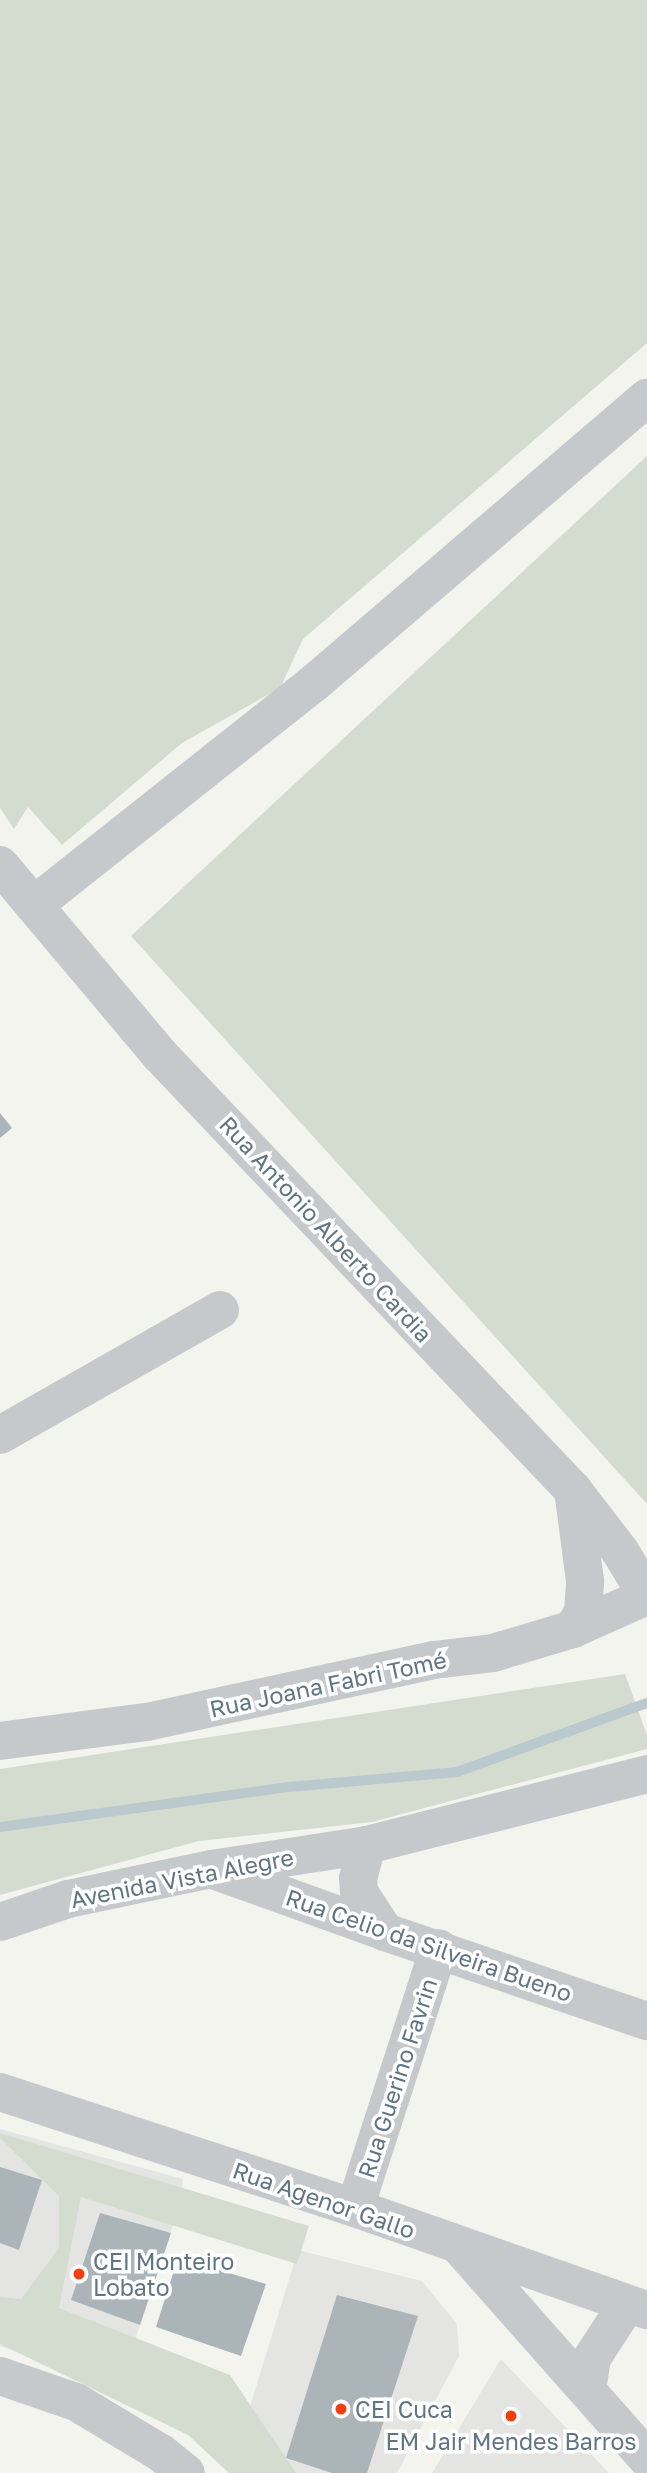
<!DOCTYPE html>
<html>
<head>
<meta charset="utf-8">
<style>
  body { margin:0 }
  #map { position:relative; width:647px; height:2473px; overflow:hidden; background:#f4f4ef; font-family:"Golos Text",sans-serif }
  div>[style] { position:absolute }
  .built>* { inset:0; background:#e4e5e3 }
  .green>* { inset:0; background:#d4dcd0 }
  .stream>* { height:10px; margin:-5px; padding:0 5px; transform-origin:5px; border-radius:5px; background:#bac9cd }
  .building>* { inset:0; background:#abb4b9 }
  .minor>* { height:38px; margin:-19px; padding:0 19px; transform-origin:19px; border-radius:19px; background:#c6c9cc }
  .dots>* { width:19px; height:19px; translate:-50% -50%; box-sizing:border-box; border:4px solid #fff; border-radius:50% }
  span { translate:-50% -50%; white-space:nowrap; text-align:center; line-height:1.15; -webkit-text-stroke:7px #fff; paint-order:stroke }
  .street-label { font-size:23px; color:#607484 }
  .poi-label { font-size:23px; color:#607484 }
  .left { translate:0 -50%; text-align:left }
</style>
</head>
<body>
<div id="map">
  <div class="built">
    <i style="clip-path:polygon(0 2129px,183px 2179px,178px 2210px,136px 2337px,127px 2389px,0 2346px)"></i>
    <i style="clip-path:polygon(298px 2250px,422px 2281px,457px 2324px,459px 2356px,397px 2473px,245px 2473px,233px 2462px)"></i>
    <i style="clip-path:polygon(501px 2359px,609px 2473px,432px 2473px)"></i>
  </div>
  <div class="green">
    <i style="clip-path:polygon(0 0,647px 0,647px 343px,303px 639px,280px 688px,182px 743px,62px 845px,28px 807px,14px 829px,0 808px)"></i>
    <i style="clip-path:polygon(647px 456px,647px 1504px,131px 936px)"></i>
    <i style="clip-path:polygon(625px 1674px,647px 1735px,647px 1749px,372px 1822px,199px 1841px,0 1895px,0 1769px)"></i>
    <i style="clip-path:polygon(0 2133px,309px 2226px,297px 2264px,81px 2197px,59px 2308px,230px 2375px,296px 2473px,229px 2473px,188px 2435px,0 2344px,0 2297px,21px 2299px,59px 2248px,59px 2196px,0 2138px)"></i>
  </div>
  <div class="stream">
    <i style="left:0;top:1827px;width:292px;rotate:-7.9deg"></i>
    <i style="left:289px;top:1787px;width:169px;rotate:-5.1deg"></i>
    <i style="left:457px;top:1772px;width:202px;rotate:-20deg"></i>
  </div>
  <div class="building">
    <i style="clip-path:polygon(0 1113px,12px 1128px,0 1138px)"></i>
    <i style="clip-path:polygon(0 2167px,42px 2180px,19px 2250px,0 2243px)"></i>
    <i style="clip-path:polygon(100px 2213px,171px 2233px,140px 2325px,71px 2300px)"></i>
    <i style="clip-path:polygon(178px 2258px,266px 2284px,241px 2356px,156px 2327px)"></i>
    <i style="clip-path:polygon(337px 2295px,418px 2316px,367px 2473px,332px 2473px,286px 2458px)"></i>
  </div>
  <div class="minor">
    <i style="left:0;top:865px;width:248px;rotate:49.9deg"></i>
    <i style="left:160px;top:1055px;width:600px;rotate:46.49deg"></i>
    <i style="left:573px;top:1490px;width:77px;rotate:52.4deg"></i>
    <i style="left:620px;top:1551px;width:52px;rotate:59deg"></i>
    <i style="left:34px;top:905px;width:356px;rotate:-38.4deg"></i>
    <i style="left:313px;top:684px;width:440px;rotate:-40.6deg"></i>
    <i style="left:0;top:1435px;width:253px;rotate:-29.6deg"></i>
    <i style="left:573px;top:1629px;width:20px;rotate:-60deg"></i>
    <i style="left:583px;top:1612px;width:31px;rotate:-86deg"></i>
    <i style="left:585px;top:1581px;width:92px;rotate:-97.5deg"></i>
    <i style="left:0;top:1741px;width:148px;rotate:-7.4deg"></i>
    <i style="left:147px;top:1722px;width:294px;rotate:-12.2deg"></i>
    <i style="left:434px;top:1660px;width:59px;rotate:-6.8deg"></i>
    <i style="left:493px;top:1653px;width:84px;rotate:-16.7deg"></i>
    <i style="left:573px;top:1629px;width:81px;rotate:-24deg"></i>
    <i style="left:367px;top:1845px;width:34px;rotate:105deg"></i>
    <i style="left:358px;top:1878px;width:14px;rotate:86deg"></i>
    <i style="left:359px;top:1892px;width:48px;rotate:57deg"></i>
    <i style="left:216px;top:1871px;width:180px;rotate:19.8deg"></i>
    <i style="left:385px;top:1932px;width:277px;rotate:18.8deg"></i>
    <i style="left:0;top:1922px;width:72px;rotate:-18.7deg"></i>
    <i style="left:68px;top:1899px;width:146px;rotate:-11.8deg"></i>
    <i style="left:211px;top:1869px;width:158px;rotate:-8.7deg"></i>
    <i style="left:367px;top:1845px;width:289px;rotate:-14.2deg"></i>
    <i style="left:0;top:2092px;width:373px;rotate:18.1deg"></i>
    <i style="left:355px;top:2208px;width:309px;rotate:19.3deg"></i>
    <i style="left:355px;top:2208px;width:273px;rotate:-72.1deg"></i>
    <i style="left:460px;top:2247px;width:282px;rotate:48.5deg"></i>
    <i style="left:0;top:2376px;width:80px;rotate:18.9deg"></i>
    <i style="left:76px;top:2402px;width:99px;rotate:31deg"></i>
    <i style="left:161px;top:2453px;width:32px;rotate:39deg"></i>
    <i style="left:587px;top:2390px;width:32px;rotate:-81deg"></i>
    <i style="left:592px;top:2358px;width:64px;rotate:-57.1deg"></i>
  </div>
  <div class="dots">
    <i style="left:79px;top:2274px;background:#f53e0e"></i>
    <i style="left:341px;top:2409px;background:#f53e0e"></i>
    <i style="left:511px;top:2416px;background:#f53e0e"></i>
  </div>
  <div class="street-label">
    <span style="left:326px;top:1229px;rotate:47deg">Rua Antonio Alberto Cardia</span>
    <span style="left:328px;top:1684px;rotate:-12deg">Rua Joana Fabri Tomé</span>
    <span style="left:182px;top:1878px;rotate:-11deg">Avenida Vista Alegre</span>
    <span style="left:429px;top:1945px;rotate:19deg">Rua Celio da Silveira Bueno</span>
    <span style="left:397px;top:2078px;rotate:-72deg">Rua Guerino Favrin</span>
    <span style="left:324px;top:2200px;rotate:19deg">Rua Agenor Gallo</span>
  </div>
  <div class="poi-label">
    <span class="left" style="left:93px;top:2274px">CEI Monteiro<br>Lobato</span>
    <span class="left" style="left:355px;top:2409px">CEI Cuca</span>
    <span style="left:511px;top:2441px">EM Jair Mendes Barros</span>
  </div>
</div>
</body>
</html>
